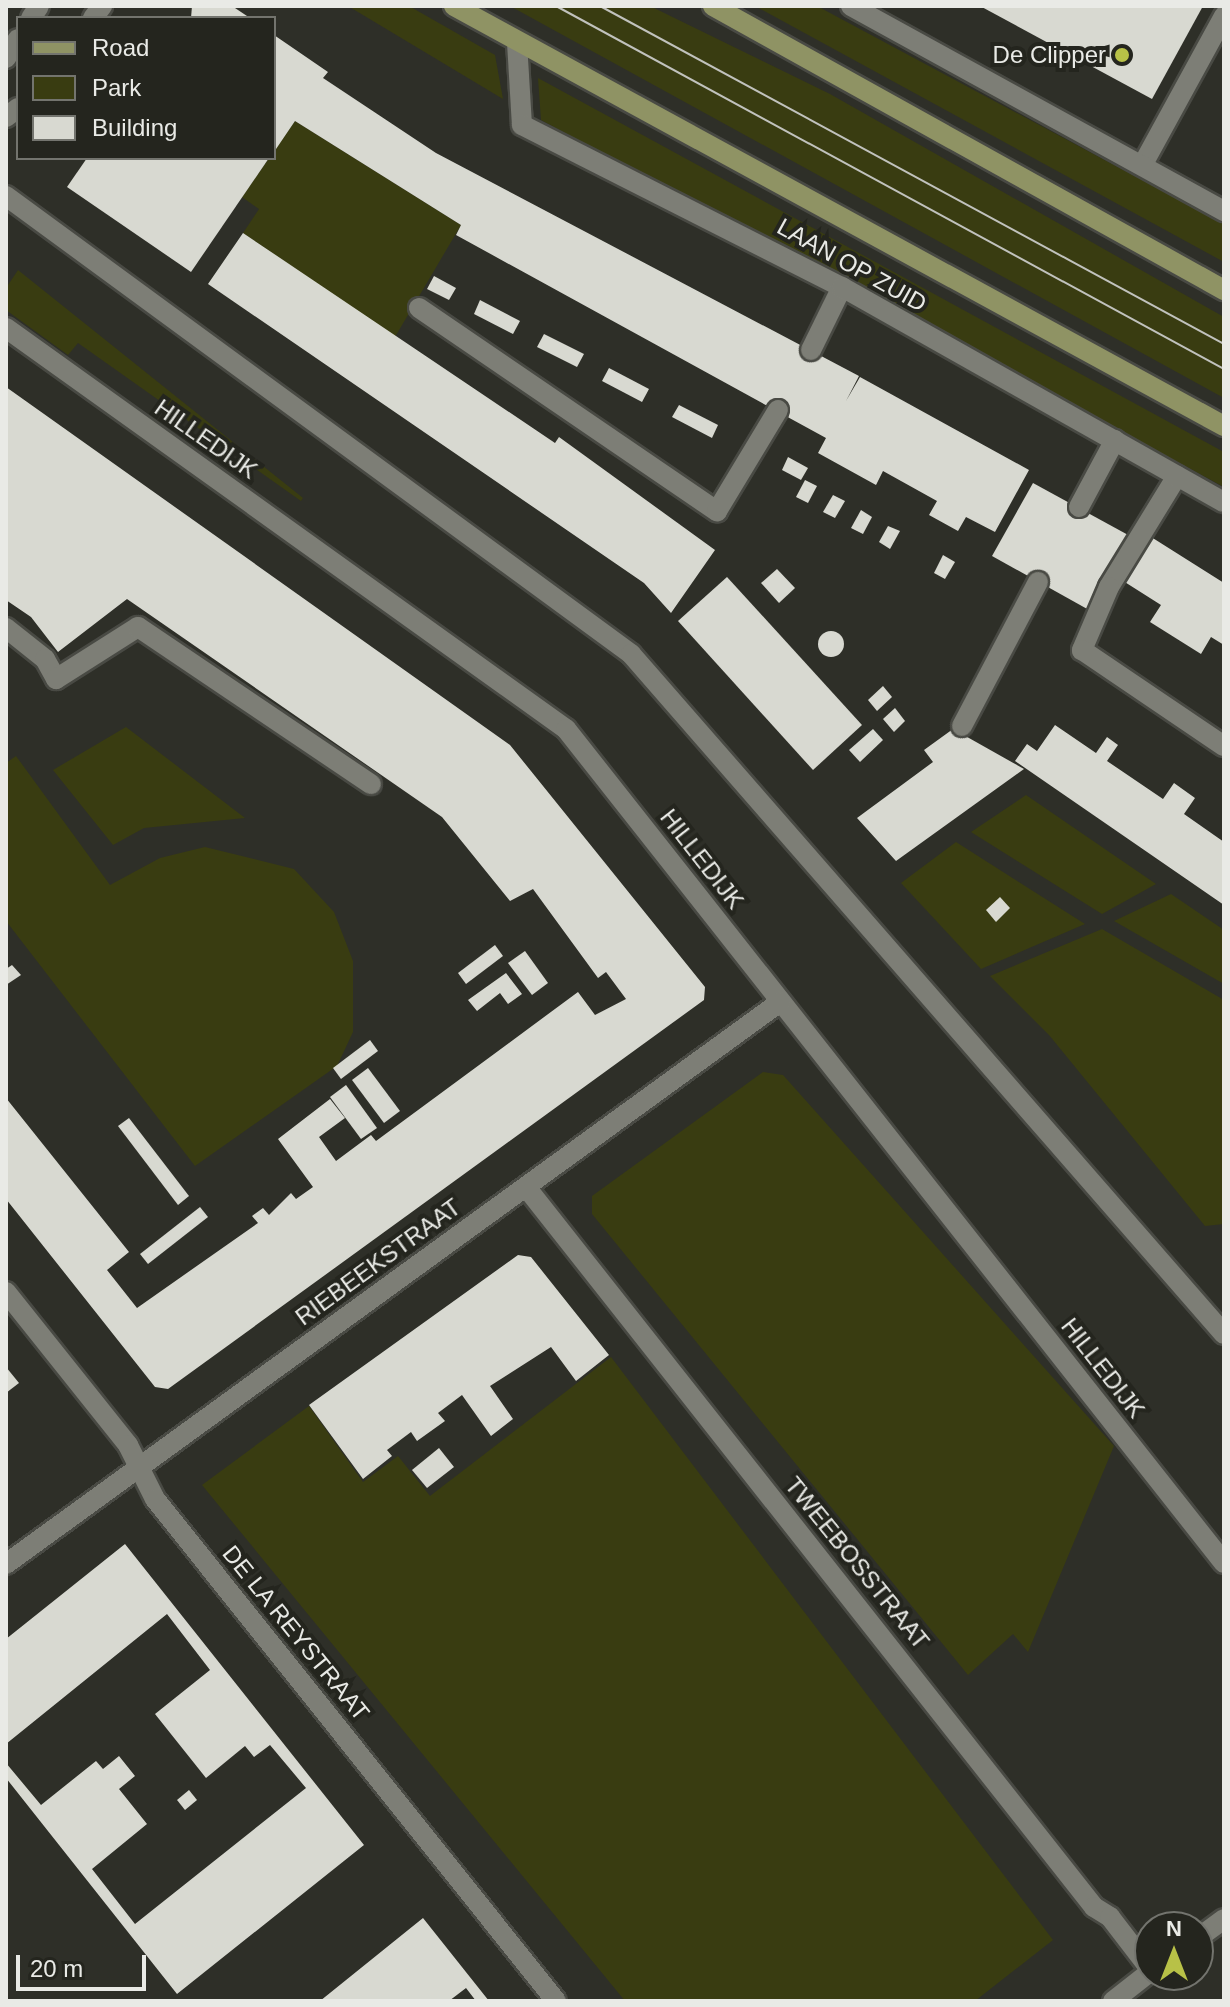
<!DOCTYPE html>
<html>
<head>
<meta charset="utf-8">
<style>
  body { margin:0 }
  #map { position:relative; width:1230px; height:2007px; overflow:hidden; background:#2e2f28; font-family:Arial,sans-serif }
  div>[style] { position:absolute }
  .green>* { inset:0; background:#393c11 }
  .building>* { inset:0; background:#d8d9d1 }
  .round { border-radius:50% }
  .roads { filter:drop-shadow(2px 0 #494a44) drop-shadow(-2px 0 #494a44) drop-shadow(0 2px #494a44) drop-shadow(0 -2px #494a44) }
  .service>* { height:20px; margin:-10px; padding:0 10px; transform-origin:10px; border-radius:10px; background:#7d7e76 }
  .pedestrian>* { height:20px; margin:-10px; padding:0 10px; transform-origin:10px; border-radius:10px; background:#7d7e76 }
  .minor>* { height:20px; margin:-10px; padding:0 10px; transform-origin:10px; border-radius:10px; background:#7d7e76 }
  .secondary>* { height:20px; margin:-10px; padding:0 10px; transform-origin:10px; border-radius:10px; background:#8f9364 }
  .tram>* { height:2px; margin:-1px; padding:0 1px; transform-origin:1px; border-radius:1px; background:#c1c2bd }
  .dots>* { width:22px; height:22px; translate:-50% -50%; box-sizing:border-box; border:4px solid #24251e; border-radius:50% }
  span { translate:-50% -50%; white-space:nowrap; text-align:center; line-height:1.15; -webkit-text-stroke:8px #24251e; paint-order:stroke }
  .poi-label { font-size:24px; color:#e9eae6 }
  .right { translate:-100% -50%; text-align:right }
  .street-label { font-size:24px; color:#e9eae6 }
  .frame { position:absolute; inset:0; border:8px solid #e9eae6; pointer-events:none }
  .legend { position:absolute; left:16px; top:16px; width:260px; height:144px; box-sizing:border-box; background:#24251e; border:2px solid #73746e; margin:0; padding:10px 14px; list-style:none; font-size:24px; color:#e9eae6 }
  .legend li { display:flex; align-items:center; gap:16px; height:40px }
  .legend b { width:40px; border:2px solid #73746e }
  .north { position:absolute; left:1134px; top:1911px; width:80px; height:80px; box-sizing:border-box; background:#24251e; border:2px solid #73746e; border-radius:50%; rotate:0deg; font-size:22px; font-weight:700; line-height:32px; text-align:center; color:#e9eae6 }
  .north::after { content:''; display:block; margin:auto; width:28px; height:36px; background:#b8c147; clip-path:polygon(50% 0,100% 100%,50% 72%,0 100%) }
  .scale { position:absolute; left:16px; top:1955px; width:130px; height:36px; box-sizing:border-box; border:4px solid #e9eae6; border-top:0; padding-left:10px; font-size:24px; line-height:28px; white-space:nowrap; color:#e9eae6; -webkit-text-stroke:6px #24251e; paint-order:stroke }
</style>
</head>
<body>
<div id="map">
  <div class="green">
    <i style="clip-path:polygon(348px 6px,409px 6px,495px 55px,503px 99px)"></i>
    <i style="clip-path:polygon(510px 6px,650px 6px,830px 94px,1224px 317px,1224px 398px)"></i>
    <i style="clip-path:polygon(755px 6px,817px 6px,1224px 224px,1224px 262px)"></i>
    <i style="clip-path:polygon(538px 78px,1222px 451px,1224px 487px,541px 120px)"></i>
    <i style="clip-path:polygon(295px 121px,461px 225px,395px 337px,243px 233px,259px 209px,242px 197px)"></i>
    <i style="clip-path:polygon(18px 270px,303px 498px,301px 501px,78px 343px,68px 355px,6px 310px,6px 288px)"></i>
    <i style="clip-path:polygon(126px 727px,245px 818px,144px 828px,113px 845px,53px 770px)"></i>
    <i style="clip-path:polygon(16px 756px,110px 885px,160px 858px,205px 847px,294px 869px,334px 912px,353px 961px,353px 1032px,337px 1066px,195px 1166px,6px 921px,6px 763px)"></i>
    <i style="clip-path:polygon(1026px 795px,1156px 884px,1102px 914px,971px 832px)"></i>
    <i style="clip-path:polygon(956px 842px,1085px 924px,981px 969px,901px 883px)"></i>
    <i style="clip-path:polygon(1171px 894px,1224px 930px,1224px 984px,1114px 921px)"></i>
    <i style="clip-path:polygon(1102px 929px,1224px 1000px,1224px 1224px,1205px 1226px,1049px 1035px,990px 976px)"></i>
    <i style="clip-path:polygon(763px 1072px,783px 1075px,1114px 1446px,1028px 1652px,1013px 1634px,968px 1675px,592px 1214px,592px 1196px)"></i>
    <i style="clip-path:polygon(611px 1357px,1053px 1940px,975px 2001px,625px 2001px,202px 1485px,309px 1406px,363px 1482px,398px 1456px,430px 1496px)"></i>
  </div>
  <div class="building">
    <i style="clip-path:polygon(192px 6px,232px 6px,250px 18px,191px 18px)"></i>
    <i style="clip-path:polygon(980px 6px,1203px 6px,1152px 99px)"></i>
    <i style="clip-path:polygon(274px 35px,328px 72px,323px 78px,436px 153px,859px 376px,846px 401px,860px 377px,1029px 470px,995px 532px,966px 517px,958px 531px,929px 515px,937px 501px,883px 471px,876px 485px,818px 453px,826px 438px,456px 235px,461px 225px,295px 121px,274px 152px)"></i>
    <i style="clip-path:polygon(87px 158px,269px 158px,191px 272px,67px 187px)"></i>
    <i style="clip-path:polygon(243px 233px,555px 443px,559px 437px,715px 550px,671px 613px,644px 583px,208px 284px)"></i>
    <i style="clip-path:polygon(434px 276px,456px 288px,449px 300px,427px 289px)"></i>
    <i style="clip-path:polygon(480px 300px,520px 321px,513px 334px,474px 314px)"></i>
    <i style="clip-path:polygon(544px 334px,584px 354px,577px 367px,537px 347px)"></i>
    <i style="clip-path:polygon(609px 368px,649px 389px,642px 402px,602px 381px)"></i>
    <i style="clip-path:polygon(6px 387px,510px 745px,705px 987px,704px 1000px,168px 1389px,155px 1387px,6px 1199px,6px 1098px,129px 1252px,107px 1270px,137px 1308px,258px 1223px,252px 1216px,263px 1208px,269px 1215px,291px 1193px,296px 1199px,313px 1187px,278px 1139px,330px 1099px,345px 1118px,319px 1137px,336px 1161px,371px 1135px,376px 1141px,578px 992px,595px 1015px,626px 999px,606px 972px,598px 978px,533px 889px,510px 901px,442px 817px,127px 599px,58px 652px,31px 617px,6px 600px)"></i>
    <i style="clip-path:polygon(679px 405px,718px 425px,712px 438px,672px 417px)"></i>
    <i style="clip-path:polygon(788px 457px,808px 468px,801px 480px,782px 470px)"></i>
    <i style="clip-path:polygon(805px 480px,817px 486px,808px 503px,796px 497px)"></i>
    <i style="clip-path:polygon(1033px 483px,1130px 536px,1089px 610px,992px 556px)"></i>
    <i style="clip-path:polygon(833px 495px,845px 501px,835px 518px,823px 512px)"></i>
    <i style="clip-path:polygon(861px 510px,872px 517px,863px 534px,851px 528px)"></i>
    <i style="clip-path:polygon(888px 526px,900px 531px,890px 549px,879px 542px)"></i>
    <i style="clip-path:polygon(1148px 535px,1224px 583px,1224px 645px,1211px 637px,1201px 654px,1150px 622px,1161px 605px,1120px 579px)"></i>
    <i style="clip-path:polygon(943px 555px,955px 562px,945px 579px,934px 573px)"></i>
    <i style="clip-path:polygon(777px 569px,795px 588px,779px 603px,761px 583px)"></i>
    <i style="clip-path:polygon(727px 577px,862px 725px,813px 770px,678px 621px)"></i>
    <i class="round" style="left:818px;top:631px;width:26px;height:26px"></i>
    <i style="clip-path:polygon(883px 686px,892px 697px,877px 711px,868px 700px)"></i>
    <i style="clip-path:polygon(895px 708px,905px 721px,894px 732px,883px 719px)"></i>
    <i style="clip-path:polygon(1055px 725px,1096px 753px,1107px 737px,1118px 745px,1107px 761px,1163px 799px,1174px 783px,1195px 798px,1184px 814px,1224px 842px,1224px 905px,1015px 761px,1027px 744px,1037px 751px)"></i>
    <i style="clip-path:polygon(873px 729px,883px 740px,860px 762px,849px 750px)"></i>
    <i style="clip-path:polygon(953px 729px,1024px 769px,896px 861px,857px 818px,933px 762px,924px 750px)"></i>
    <i style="clip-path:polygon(1000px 897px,1010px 908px,996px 922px,986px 910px)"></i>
    <i style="clip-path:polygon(495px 945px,503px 956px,466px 984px,458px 973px)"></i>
    <i style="clip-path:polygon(525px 951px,548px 983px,532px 995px,508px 963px)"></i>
    <i style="clip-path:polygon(12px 965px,21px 975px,6px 985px,6px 969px)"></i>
    <i style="clip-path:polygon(506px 973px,522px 994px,508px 1004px,500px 993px,477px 1011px,468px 1000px)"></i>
    <i style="clip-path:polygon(370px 1040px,378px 1051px,341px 1079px,333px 1068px)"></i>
    <i style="clip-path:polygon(368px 1068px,400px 1111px,384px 1123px,352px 1080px)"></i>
    <i style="clip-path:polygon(346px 1085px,377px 1128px,361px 1139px,330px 1097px)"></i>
    <i style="clip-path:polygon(129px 1118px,189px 1196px,178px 1205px,118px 1126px)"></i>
    <i style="clip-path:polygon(200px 1207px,208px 1217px,148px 1264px,140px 1254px)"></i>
    <i style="clip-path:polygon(518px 1255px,531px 1257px,609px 1355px,576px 1381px,551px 1347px,490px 1386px,513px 1419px,491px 1436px,462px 1395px,438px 1413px,445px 1421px,417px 1441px,411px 1432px,387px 1450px,392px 1456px,363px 1479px,309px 1405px)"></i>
    <i style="clip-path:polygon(6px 1367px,19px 1383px,6px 1393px)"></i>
    <i style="clip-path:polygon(439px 1448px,454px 1467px,427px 1488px,412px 1470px)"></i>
    <i style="clip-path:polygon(125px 1544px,364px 1845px,177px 1994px,6px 1778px,6px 1763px,41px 1805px,96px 1761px,103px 1769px,119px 1756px,135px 1776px,119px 1789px,147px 1824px,92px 1869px,135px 1924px,306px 1788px,270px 1745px,254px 1757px,245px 1746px,206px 1778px,155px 1714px,210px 1670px,167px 1614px,6px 1744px,6px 1639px)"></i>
    <i style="clip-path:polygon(189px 1790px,197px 1800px,185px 1810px,177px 1800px)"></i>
    <i style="clip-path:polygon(423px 1918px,489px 2001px,476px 2001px,466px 1988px,449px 2001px,320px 2001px)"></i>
  </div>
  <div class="roads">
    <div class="service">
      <i style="left:419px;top:308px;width:361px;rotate:34.3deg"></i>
      <i style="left:717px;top:511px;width:118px;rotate:-58.9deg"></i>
      <i style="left:811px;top:350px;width:70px;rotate:-63.8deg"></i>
      <i style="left:1177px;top:476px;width:130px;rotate:121.5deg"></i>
      <i style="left:1109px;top:587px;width:69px;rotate:113.2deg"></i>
      <i style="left:1082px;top:650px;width:171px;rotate:34.1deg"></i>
      <i style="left:1079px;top:507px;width:76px;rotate:-61.8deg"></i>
      <i style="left:6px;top:628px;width:50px;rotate:38.5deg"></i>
      <i style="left:45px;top:659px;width:23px;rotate:61deg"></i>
      <i style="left:56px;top:679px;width:97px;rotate:-32.4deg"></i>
      <i style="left:138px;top:627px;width:281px;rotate:34deg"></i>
      <i style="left:962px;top:726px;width:163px;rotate:-62.2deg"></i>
    </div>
    <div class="pedestrian">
      <i style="left:1143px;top:164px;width:169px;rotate:-61.3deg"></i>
    </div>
    <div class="minor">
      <i style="left:851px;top:6px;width:426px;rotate:28.8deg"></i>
      <i style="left:31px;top:18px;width:14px;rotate:-56deg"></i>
      <i style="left:93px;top:18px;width:15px;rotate:-53deg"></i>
      <i style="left:517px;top:42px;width:83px;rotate:86.6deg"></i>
      <i style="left:522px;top:125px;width:359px;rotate:26.9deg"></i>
      <i style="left:842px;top:287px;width:438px;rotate:29.4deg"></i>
      <i style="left:6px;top:58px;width:22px;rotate:-58deg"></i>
      <i style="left:6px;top:117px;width:15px;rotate:-37deg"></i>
      <i style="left:6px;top:196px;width:775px;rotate:36.23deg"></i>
      <i style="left:631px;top:654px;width:902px;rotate:48.91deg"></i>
      <i style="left:6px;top:328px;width:689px;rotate:35.61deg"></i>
      <i style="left:566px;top:729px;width:1062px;rotate:51.73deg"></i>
      <i style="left:526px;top:1187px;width:917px;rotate:51.73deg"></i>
      <i style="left:1094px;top:1907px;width:19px;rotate:32deg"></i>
      <i style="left:1110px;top:1917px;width:66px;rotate:52.4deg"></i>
      <i style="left:6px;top:1292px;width:196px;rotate:51.4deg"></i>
      <i style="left:128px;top:1445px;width:60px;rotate:63.4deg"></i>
      <i style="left:155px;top:1499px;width:642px;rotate:51.38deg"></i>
      <i style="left:6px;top:1564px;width:957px;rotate:-35.98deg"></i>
      <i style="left:1198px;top:1938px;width:32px;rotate:-36deg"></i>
      <i style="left:1113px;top:2001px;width:47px;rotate:-38.1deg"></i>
    </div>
    <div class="secondary">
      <i style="left:454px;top:6px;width:877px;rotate:28.61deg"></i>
      <i style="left:713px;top:6px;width:585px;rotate:29.06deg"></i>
    </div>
  </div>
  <div class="tram">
    <i style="left:556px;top:6px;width:760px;rotate:28.52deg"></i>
    <i style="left:600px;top:6px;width:710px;rotate:28.44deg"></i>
  </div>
  <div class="dots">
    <i style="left:1122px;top:55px;background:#b8c147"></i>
  </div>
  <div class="poi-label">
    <span class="right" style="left:1106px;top:55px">De Clipper</span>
  </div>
  <div class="street-label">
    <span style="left:852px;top:265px;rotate:29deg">LAAN OP ZUID</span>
    <span style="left:206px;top:439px;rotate:35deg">HILLEDIJK</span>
    <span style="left:702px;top:859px;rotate:52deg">HILLEDIJK</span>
    <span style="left:378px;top:1262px;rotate:-36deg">RIEBEEKSTRAAT</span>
    <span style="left:1103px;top:1368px;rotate:52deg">HILLEDIJK</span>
    <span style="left:857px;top:1563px;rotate:51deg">TWEEBOSSTRAAT</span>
    <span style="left:296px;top:1633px;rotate:51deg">DE LA REYSTRAAT</span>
  </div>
  <div class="frame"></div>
  <ul class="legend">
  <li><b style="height:10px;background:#8f9364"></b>Road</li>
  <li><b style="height:22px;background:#393c11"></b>Park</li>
  <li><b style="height:22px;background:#d8d9d1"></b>Building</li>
  </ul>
  <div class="north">N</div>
  <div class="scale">20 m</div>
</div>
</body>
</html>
